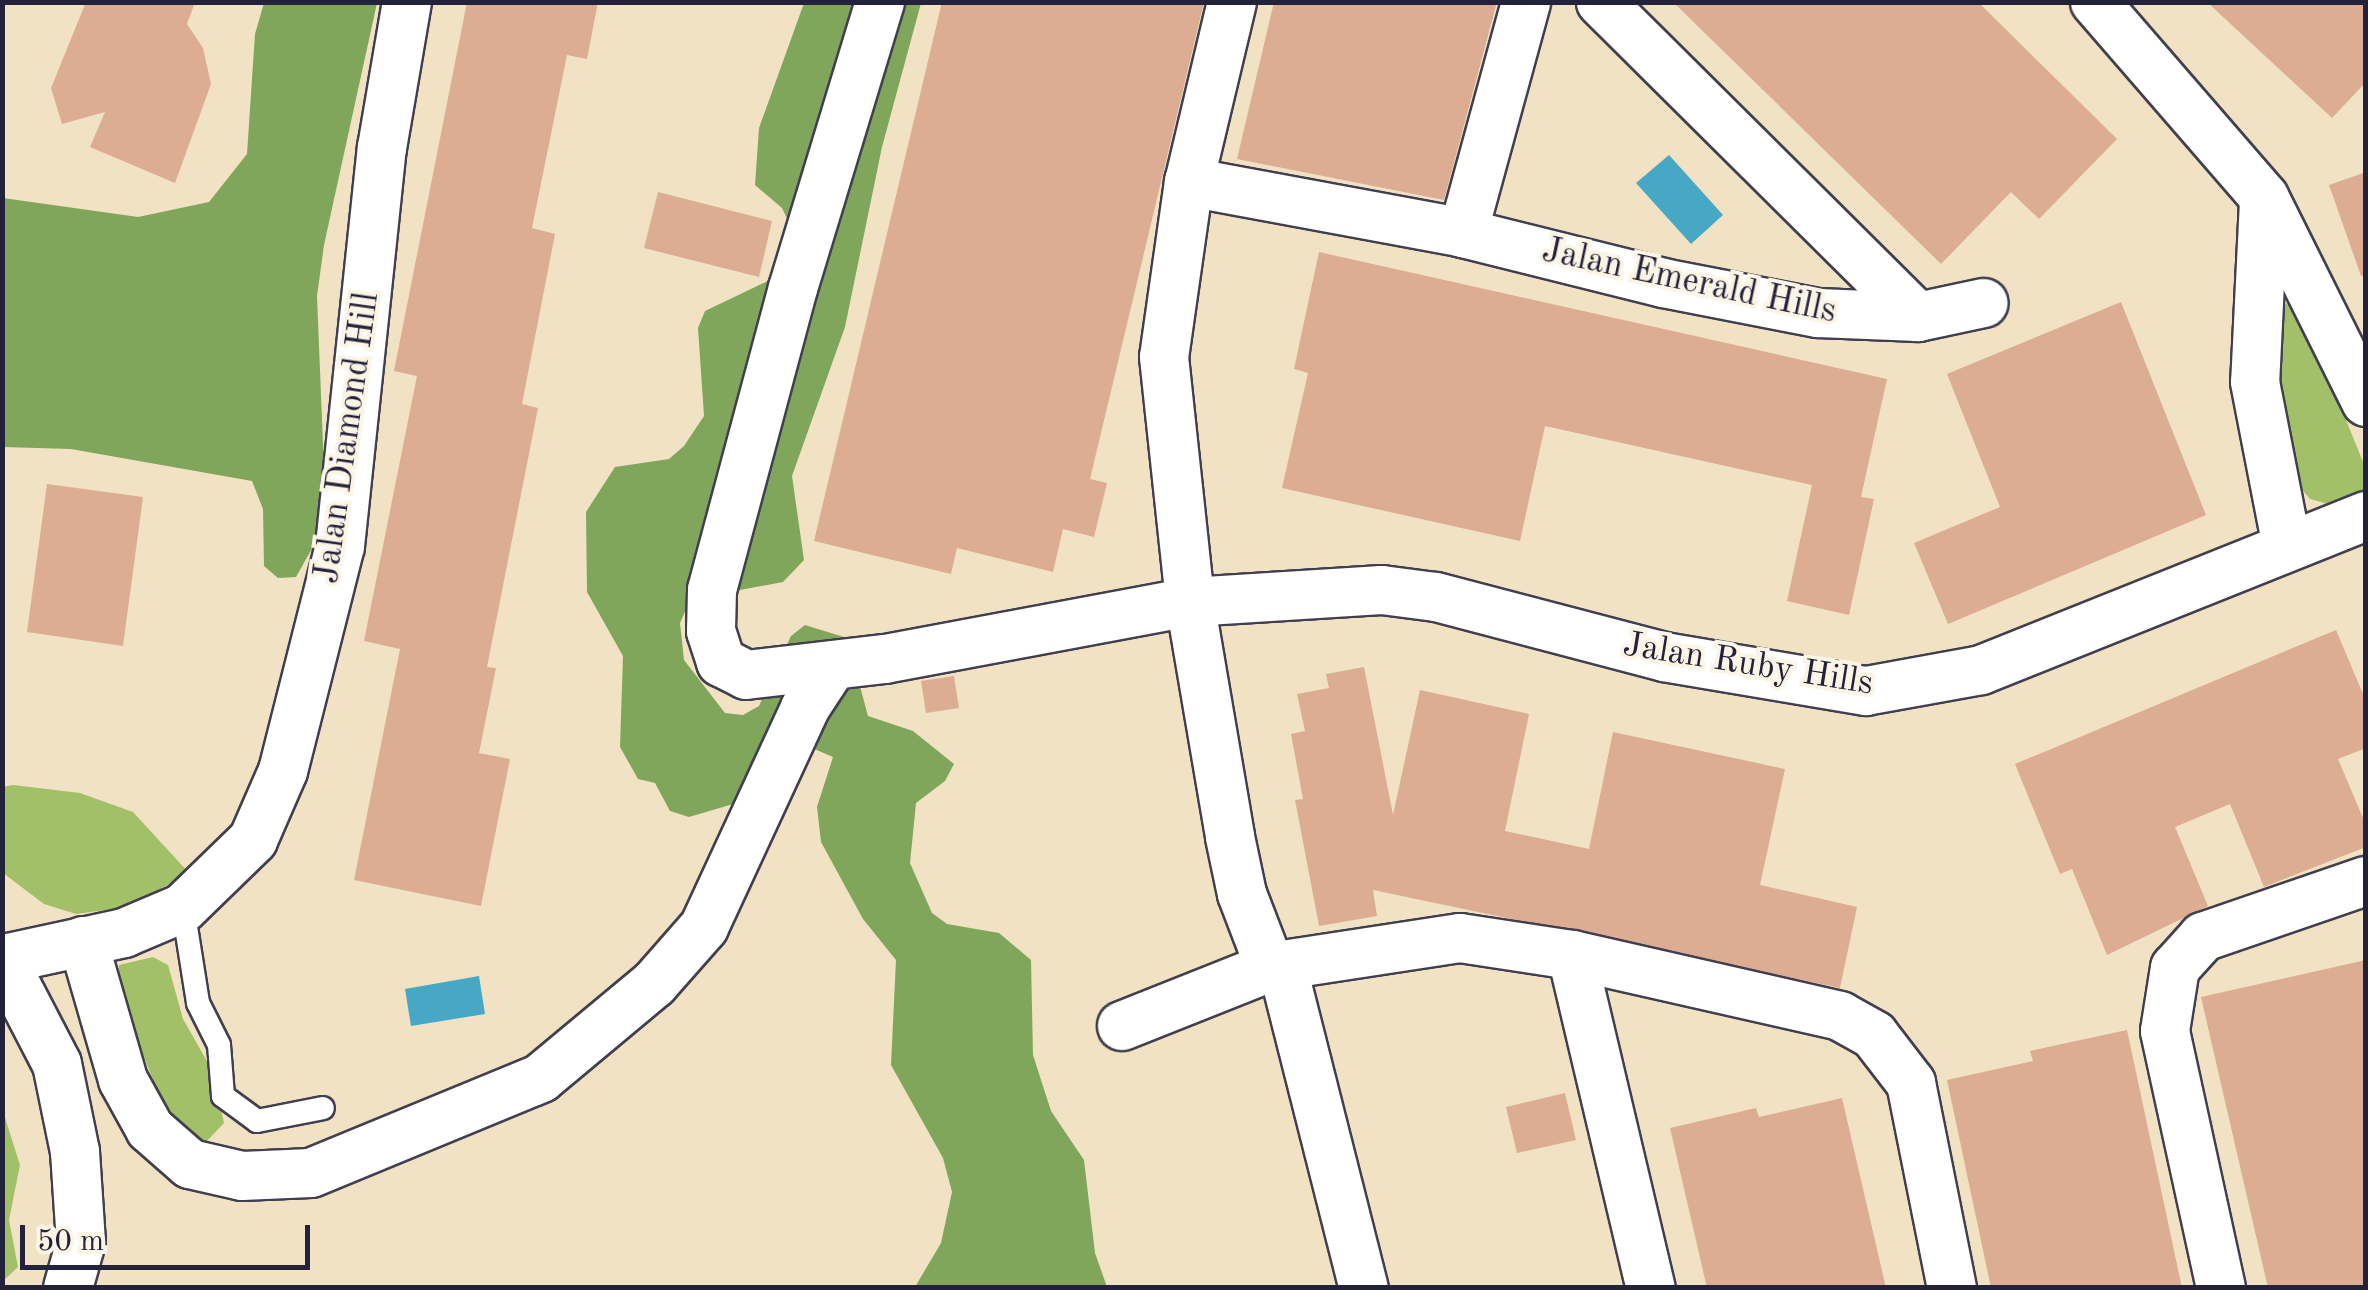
<!DOCTYPE html>
<html>
<head>
<meta charset="utf-8">
<style>
  body { margin:0 }
  #map { position:relative; width:2368px; height:1290px; overflow:hidden; background:#f0e2c3; font-family:"Old Standard TT",serif }
  div>[style] { position:absolute }
  .green>* { inset:0; background:#a1c068 }
  .forest>* { inset:0; background:#80a65c }
  .water>* { inset:0; background:#46a8c5 }
  .building>* { inset:0; background:#dcad93 }
  .roads { filter:drop-shadow(2px 0 #413f4f) drop-shadow(-2px 0 #413f4f) drop-shadow(0 2px #413f4f) drop-shadow(0 -2px #413f4f) }
  .service>* { height:22px; margin:-11px; padding:0 11px; transform-origin:11px; border-radius:11px; background:#fff }
  .minor>* { height:48px; margin:-24px; padding:0 24px; transform-origin:24px; border-radius:24px; background:#fff }
  span { translate:-50% -50%; white-space:nowrap; text-align:center; line-height:1.15; -webkit-text-stroke:8px #fcf5e5; paint-order:stroke }
  .street-label { font-size:35px; color:#22223b }
  .frame { position:absolute; inset:0; border:5px solid #22223b; pointer-events:none }
  .scale { position:absolute; left:20px; top:1225px; width:290px; height:45px; box-sizing:border-box; border:5px solid #22223b; border-top:0; padding-left:12px; font-size:30px; line-height:35px; white-space:nowrap; color:#22223b; -webkit-text-stroke:8px #fcf5e5; paint-order:stroke }
</style>
</head>
<body>
<div id="map">
  <div class="green">
    <i style="clip-path:polygon(2286px 303px,2307px 323px,2365px 467px,2364px 489px,2335px 506px,2310px 499px,2293px 479px,2269px 332px)"></i>
    <i style="clip-path:polygon(13px 785px,80px 793px,133px 812px,189px 873px,127px 907px,76px 914px,44px 904px,3px 873px,2px 787px)"></i>
    <i style="clip-path:polygon(153px 957px,168px 965px,183px 1019px,212px 1070px,224px 1123px,206px 1142px,188px 1138px,157px 1090px,117px 989px,119px 965px)"></i>
    <i style="clip-path:polygon(2px 1108px,20px 1165px,9px 1220px,18px 1267px,3px 1281px)"></i>
  </div>
  <div class="forest">
    <i style="clip-path:polygon(264px 3px,377px 3px,324px 245px,317px 296px,325px 494px,314px 545px,296px 577px,278px 578px,264px 566px,263px 509px,252px 481px,71px 449px,3px 447px,3px 198px,138px 217px,209px 202px,247px 154px,255px 34px)"></i>
    <i style="clip-path:polygon(804px 3px,921px 3px,882px 147px,845px 327px,792px 476px,804px 560px,783px 582px,702px 597px,687px 607px,680px 623px,684px 660px,725px 713px,743px 715px,759px 706px,791px 636px,805px 625px,847px 638px,868px 716px,913px 731px,954px 764px,945px 781px,916px 803px,910px 863px,932px 913px,947px 924px,999px 933px,1031px 960px,1033px 1055px,1051px 1111px,1084px 1160px,1095px 1253px,1107px 1287px,915px 1287px,941px 1243px,952px 1192px,943px 1158px,891px 1065px,896px 960px,863px 919px,821px 842px,817px 807px,833px 757px,812px 748px,740px 802px,689px 817px,670px 811px,655px 783px,638px 779px,620px 747px,623px 656px,587px 592px,586px 512px,615px 467px,669px 459px,684px 446px,704px 416px,698px 328px,705px 311px,776px 277px,790px 225px,782px 208px,755px 185px,759px 128px)"></i>
  </div>
  <div class="water">
    <i style="clip-path:polygon(1669px 155px,1723px 215px,1691px 244px,1636px 183px)"></i>
    <i style="clip-path:polygon(479px 976px,485px 1014px,411px 1026px,405px 989px)"></i>
  </div>
  <div class="building">
    <i style="clip-path:polygon(86px 2px,195px 2px,187px 24px,203px 48px,211px 84px,175px 183px,90px 147px,105px 112px,62px 124px,51px 88px)"></i>
    <i style="clip-path:polygon(467px 2px,598px 2px,587px 59px,567px 55px,532px 228px,555px 234px,522px 404px,538px 408px,487px 667px,496px 668px,479px 753px,510px 759px,481px 906px,354px 880px,400px 649px,364px 641px,417px 376px,394px 371px)"></i>
    <i style="clip-path:polygon(942px 2px,1204px 2px,1090px 479px,1107px 483px,1094px 537px,1063px 529px,1053px 572px,957px 548px,951px 574px,814px 541px)"></i>
    <i style="clip-path:polygon(1274px 2px,1497px 2px,1444px 200px,1237px 159px)"></i>
    <i style="clip-path:polygon(1673px 2px,1978px 2px,2117px 139px,2039px 219px,2011px 192px,1941px 264px)"></i>
    <i style="clip-path:polygon(2207px 2px,2366px 2px,2366px 82px,2332px 118px)"></i>
    <i style="clip-path:polygon(2366px 172px,2366px 275px,2361px 276px,2329px 185px)"></i>
    <i style="clip-path:polygon(658px 192px,772px 221px,759px 277px,644px 248px)"></i>
    <i style="clip-path:polygon(1319px 252px,1887px 379px,1861px 497px,1874px 499px,1849px 615px,1787px 601px,1812px 485px,1545px 426px,1520px 541px,1282px 488px,1308px 373px,1294px 369px)"></i>
    <i style="clip-path:polygon(2121px 302px,2206px 515px,1948px 624px,1914px 543px,2000px 507px,1947px 374px)"></i>
    <i style="clip-path:polygon(47px 484px,143px 497px,123px 646px,27px 632px)"></i>
    <i style="clip-path:polygon(2336px 630px,2366px 701px,2366px 748px,2338px 759px,2366px 825px,2366px 847px,2264px 887px,2230px 804px,2175px 827px,2208px 906px,2107px 955px,2072px 869px,2060px 874px,2015px 764px)"></i>
    <i style="clip-path:polygon(1364px 667px,1393px 815px,1420px 690px,1529px 714px,1505px 831px,1589px 849px,1613px 732px,1785px 769px,1760px 885px,1857px 907px,1840px 988px,1373px 890px,1377px 916px,1319px 926px,1295px 800px,1303px 799px,1291px 734px,1305px 731px,1297px 694px,1329px 688px,1326px 674px)"></i>
    <i style="clip-path:polygon(954px 676px,959px 708px,926px 713px,921px 681px)"></i>
    <i style="clip-path:polygon(2366px 960px,2366px 1288px,2268px 1288px,2201px 997px)"></i>
    <i style="clip-path:polygon(2127px 1030px,2182px 1288px,1991px 1288px,1947px 1080px,2033px 1061px,2030px 1051px)"></i>
    <i style="clip-path:polygon(1565px 1093px,1576px 1140px,1517px 1153px,1506px 1107px)"></i>
    <i style="clip-path:polygon(1842px 1098px,1886px 1288px,1707px 1288px,1670px 1128px,1756px 1108px,1759px 1117px)"></i>
  </div>
  <div class="roads">
    <div class="service">
      <i style="left:183px;top:908px;width:96px;rotate:81deg"></i>
      <i style="left:198px;top:1003px;width:47px;rotate:63.4deg"></i>
      <i style="left:219px;top:1045px;width:51px;rotate:85.5deg"></i>
      <i style="left:223px;top:1096px;width:42px;rotate:36.3deg"></i>
      <i style="left:257px;top:1121px;width:67px;rotate:-11.1deg"></i>
    </div>
    <div class="minor">
      <i style="left:880px;top:2px;width:299px;rotate:106.9deg"></i>
      <i style="left:793px;top:288px;width:313px;rotate:105deg"></i>
      <i style="left:712px;top:590px;width:41px;rotate:91.4deg"></i>
      <i style="left:711px;top:631px;width:33px;rotate:72deg"></i>
      <i style="left:721px;top:662px;width:28px;rotate:27deg"></i>
      <i style="left:746px;top:675px;width:140px;rotate:-6.6deg"></i>
      <i style="left:885px;top:659px;width:310px;rotate:-10.6deg"></i>
      <i style="left:1190px;top:602px;width:192px;rotate:-3.6deg"></i>
      <i style="left:1382px;top:590px;width:54px;rotate:7.4deg"></i>
      <i style="left:1436px;top:597px;width:236px;rotate:14.7deg"></i>
      <i style="left:1664px;top:657px;width:205px;rotate:9.6deg"></i>
      <i style="left:1866px;top:691px;width:117px;rotate:-10.3deg"></i>
      <i style="left:1981px;top:670px;width:415px;rotate:-21.8deg"></i>
      <i style="left:1232px;top:2px;width:185px;rotate:103.4deg"></i>
      <i style="left:1189px;top:182px;width:177px;rotate:98.1deg"></i>
      <i style="left:1164px;top:357px;width:246px;rotate:83.9deg"></i>
      <i style="left:1190px;top:602px;width:238px;rotate:80.3deg"></i>
      <i style="left:1230px;top:837px;width:58px;rotate:78.1deg"></i>
      <i style="left:1242px;top:894px;width:78px;rotate:69deg"></i>
      <i style="left:1270px;top:967px;width:192px;rotate:-8.7deg"></i>
      <i style="left:1460px;top:938px;width:113px;rotate:8.6deg"></i>
      <i style="left:1572px;top:955px;width:275px;rotate:12.8deg"></i>
      <i style="left:1840px;top:1016px;width:39px;rotate:29deg"></i>
      <i style="left:1874px;top:1035px;width:61px;rotate:52.4deg"></i>
      <i style="left:1911px;top:1083px;width:209px;rotate:78.7deg"></i>
      <i style="left:2095px;top:2px;width:258px;rotate:49.1deg"></i>
      <i style="left:2264px;top:197px;width:229px;rotate:63.5deg"></i>
      <i style="left:1189px;top:182px;width:279px;rotate:10.5deg"></i>
      <i style="left:1463px;top:233px;width:206px;rotate:14deg"></i>
      <i style="left:1663px;top:283px;width:158px;rotate:11deg"></i>
      <i style="left:1818px;top:313px;width:100px;rotate:2.3deg"></i>
      <i style="left:1918px;top:317px;width:447px;rotate:-135.2deg"></i>
      <i style="left:2264px;top:201px;width:181px;rotate:92.8deg"></i>
      <i style="left:2255px;top:382px;width:167px;rotate:79deg"></i>
      <i style="left:1463px;top:233px;width:239px;rotate:-74.7deg"></i>
      <i style="left:1918px;top:317px;width:67px;rotate:-12deg"></i>
      <i style="left:83px;top:941px;width:145px;rotate:73.9deg"></i>
      <i style="left:123px;top:1080px;width:56px;rotate:61.1deg"></i>
      <i style="left:150px;top:1129px;width:53px;rotate:41.2deg"></i>
      <i style="left:190px;top:1164px;width:53px;rotate:13deg"></i>
      <i style="left:242px;top:1176px;width:69px;rotate:-2.5deg"></i>
      <i style="left:311px;top:1173px;width:249px;rotate:-22.4deg"></i>
      <i style="left:541px;top:1078px;width:147px;rotate:-39.8deg"></i>
      <i style="left:654px;top:984px;width:76px;rotate:-48.7deg"></i>
      <i style="left:704px;top:927px;width:241px;rotate:-65.2deg"></i>
      <i style="left:805px;top:708px;width:51px;rotate:-56.9deg"></i>
      <i style="left:1572px;top:955px;width:342px;rotate:76.7deg"></i>
      <i style="left:2px;top:958px;width:119px;rotate:62.6deg"></i>
      <i style="left:57px;top:1064px;width:90px;rotate:78.4deg"></i>
      <i style="left:75px;top:1152px;width:90px;rotate:86.2deg"></i>
      <i style="left:81px;top:1242px;width:48px;rotate:105.8deg"></i>
      <i style="left:4px;top:959px;width:123px;rotate:-12.2deg"></i>
      <i style="left:124px;top:933px;width:64px;rotate:-23deg"></i>
      <i style="left:183px;top:908px;width:98px;rotate:-44.2deg"></i>
      <i style="left:253px;top:840px;width:75px;rotate:-66.5deg"></i>
      <i style="left:283px;top:771px;width:232px;rotate:-75.8deg"></i>
      <i style="left:340px;top:546px;width:400px;rotate:-84deg"></i>
      <i style="left:382px;top:148px;width:148px;rotate:-80.3deg"></i>
      <i style="left:1283px;top:969px;width:329px;rotate:75.8deg"></i>
      <i style="left:1122px;top:1026px;width:159px;rotate:-21.7deg"></i>
      <i style="left:2221px;top:1288px;width:263px;rotate:-102.3deg"></i>
      <i style="left:2165px;top:1031px;width:64px;rotate:-81deg"></i>
      <i style="left:2175px;top:968px;width:42px;rotate:-47.9deg"></i>
      <i style="left:2203px;top:937px;width:172px;rotate:-19deg"></i>
    </div>
  </div>
  <div class="street-label">
    <span style="left:1689px;top:282px;rotate:12deg">Jalan Emerald Hills</span>
    <span style="left:348px;top:438px;rotate:-82deg">Jalan Diamond Hill</span>
    <span style="left:1748px;top:665px;rotate:9deg">Jalan Ruby Hills</span>
  </div>
  <div class="frame"></div>
  <div class="scale">50 m</div>
</div>
</body>
</html>
